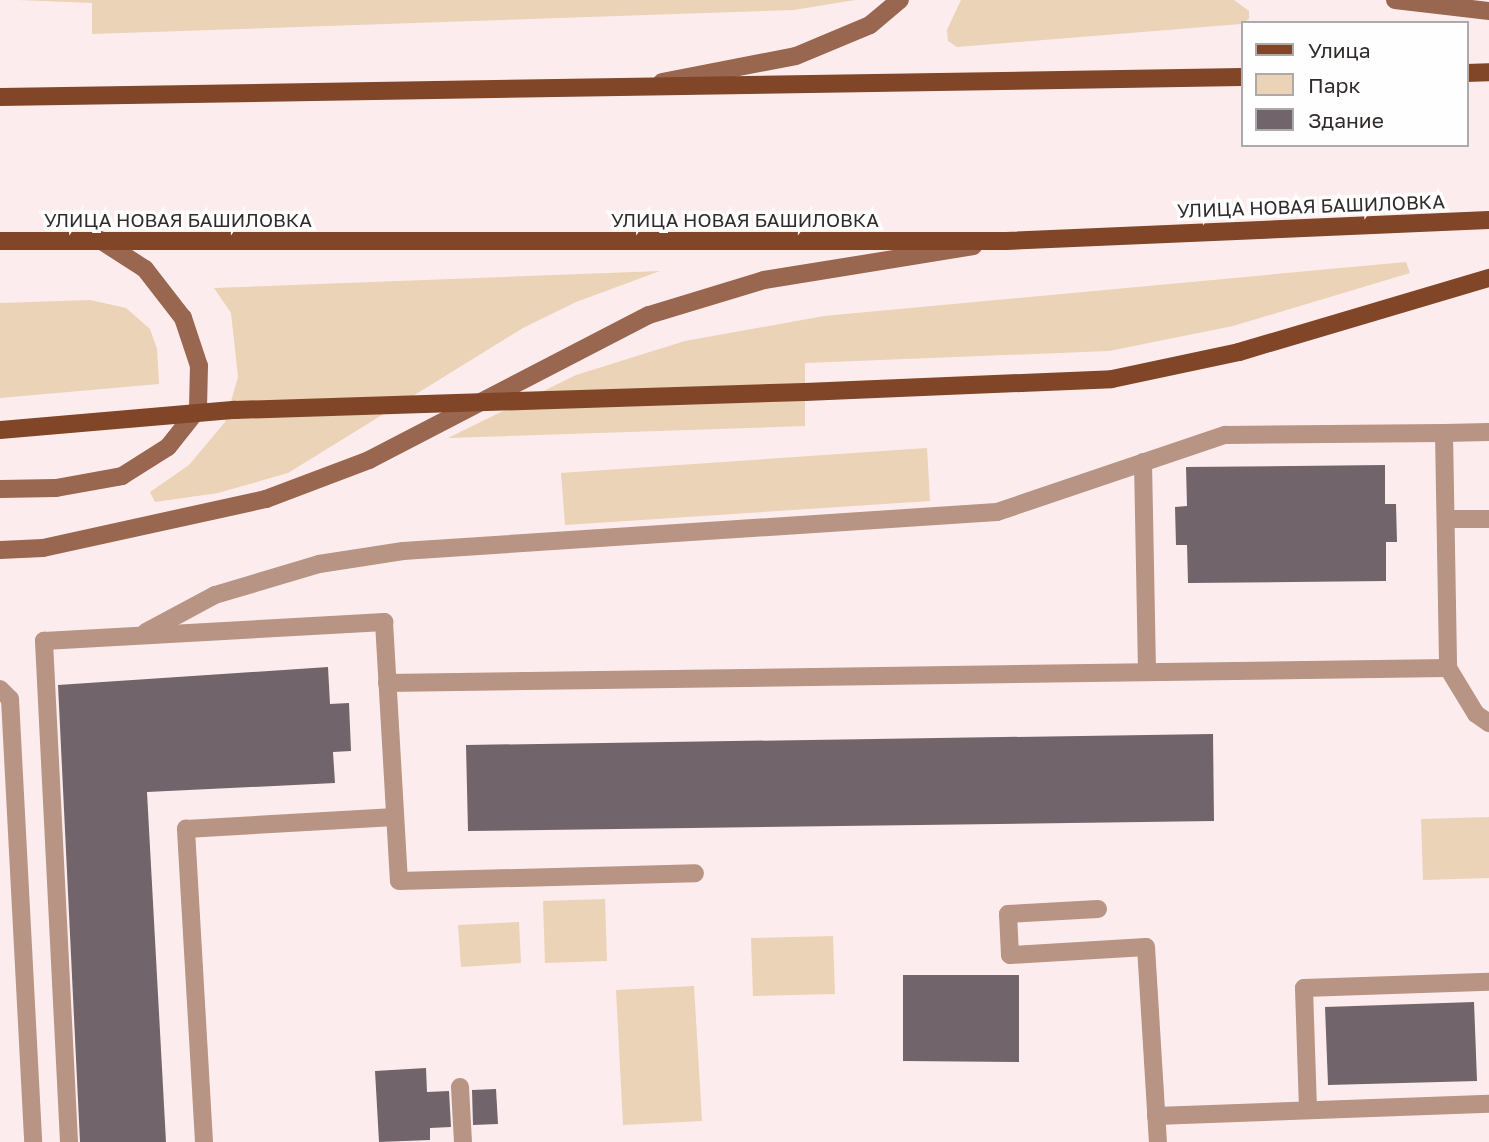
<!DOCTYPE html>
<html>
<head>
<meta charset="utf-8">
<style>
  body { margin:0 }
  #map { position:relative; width:1489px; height:1142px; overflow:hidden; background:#fdeced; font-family:"Golos Text",sans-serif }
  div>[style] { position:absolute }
  .green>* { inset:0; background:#ead3b6 }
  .building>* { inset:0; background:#71646a }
  .service>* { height:18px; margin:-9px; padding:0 9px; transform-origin:9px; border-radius:9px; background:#b79484 }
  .secondary>* { height:18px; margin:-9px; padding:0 9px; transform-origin:9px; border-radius:9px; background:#99664f }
  .primary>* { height:18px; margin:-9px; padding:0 9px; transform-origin:9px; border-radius:9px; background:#814628 }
  .primary-bridge>* { height:18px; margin:-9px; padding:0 9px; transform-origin:9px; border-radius:9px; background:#814628 }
  span { translate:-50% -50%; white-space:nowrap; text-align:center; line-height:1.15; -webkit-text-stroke:7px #fefefe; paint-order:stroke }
  .street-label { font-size:19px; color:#312b2b }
  .legend { position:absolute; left:1241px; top:21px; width:228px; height:126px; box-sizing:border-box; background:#fefefe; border:2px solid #acaaaa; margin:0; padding:9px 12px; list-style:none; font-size:21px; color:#312b2b }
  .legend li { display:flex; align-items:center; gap:14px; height:35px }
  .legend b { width:35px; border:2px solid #acaaaa }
</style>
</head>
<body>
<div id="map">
  <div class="green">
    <i style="clip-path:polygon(18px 0,855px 0,794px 10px,92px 34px,92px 3px)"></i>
    <i style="clip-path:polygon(961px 0,1234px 0,1249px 11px,1249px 19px,1241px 24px,957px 47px,948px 41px,947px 30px)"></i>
    <i style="clip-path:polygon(1406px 262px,1410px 273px,1233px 326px,1109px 351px,805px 363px,805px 426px,448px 438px,576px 375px,685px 341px,824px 316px)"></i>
    <i style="clip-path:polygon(660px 271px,576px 302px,523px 328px,288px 473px,218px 493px,155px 502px,150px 492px,189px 465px,225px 422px,238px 377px,231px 313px,214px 288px)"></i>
    <i style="clip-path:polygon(90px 300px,126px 308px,150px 329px,157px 349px,159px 384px,0 398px,0 303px)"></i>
    <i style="clip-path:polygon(927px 448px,930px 501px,565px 525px,561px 473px)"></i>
    <i style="clip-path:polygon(1489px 817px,1489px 878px,1423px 880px,1421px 819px)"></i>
    <i style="clip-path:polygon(605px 899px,607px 961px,545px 963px,543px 901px)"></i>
    <i style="clip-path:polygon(519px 922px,521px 963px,461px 967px,458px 925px)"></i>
    <i style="clip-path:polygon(833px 936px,835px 994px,753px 996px,751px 938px)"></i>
    <i style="clip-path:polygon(694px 986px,702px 1121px,623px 1125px,616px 990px)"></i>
  </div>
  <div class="building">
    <i style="clip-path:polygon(1385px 465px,1385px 504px,1396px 504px,1397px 542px,1386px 542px,1386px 581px,1188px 583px,1187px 545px,1176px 545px,1175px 507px,1187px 506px,1186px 467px)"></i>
    <i style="clip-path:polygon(328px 667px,330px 704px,349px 703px,351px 751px,333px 752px,335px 783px,147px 792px,166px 1142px,80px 1142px,58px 685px)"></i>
    <i style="clip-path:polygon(1213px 734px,1214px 821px,468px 831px,466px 745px)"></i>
    <i style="clip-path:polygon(903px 975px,1019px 975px,1019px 1062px,903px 1061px)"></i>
    <i style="clip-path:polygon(1474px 1002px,1477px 1081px,1328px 1085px,1325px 1007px)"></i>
    <i style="clip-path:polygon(426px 1068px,427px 1092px,449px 1091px,451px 1127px,430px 1128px,430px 1140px,379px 1142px,375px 1071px)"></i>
    <i style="clip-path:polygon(496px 1089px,498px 1124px,473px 1125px,472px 1090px)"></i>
  </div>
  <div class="service">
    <i style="left:1489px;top:432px;width:45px;rotate:178.7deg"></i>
    <i style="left:1444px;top:433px;width:235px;rotate:89deg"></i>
    <i style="left:1448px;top:668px;width:54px;rotate:58.7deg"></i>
    <i style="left:1476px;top:714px;width:16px;rotate:35deg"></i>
    <i style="left:1143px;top:462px;width:210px;rotate:88.9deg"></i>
    <i style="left:1446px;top:519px;width:43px"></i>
    <i style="left:146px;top:632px;width:78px;rotate:-28.2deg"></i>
    <i style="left:215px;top:595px;width:109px;rotate:-16.6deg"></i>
    <i style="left:319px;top:564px;width:85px;rotate:-8.8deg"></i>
    <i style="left:403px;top:551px;width:595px;rotate:-3.76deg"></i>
    <i style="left:997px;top:512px;width:241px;rotate:-18.7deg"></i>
    <i style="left:1225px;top:435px;width:219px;rotate:-0.5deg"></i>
    <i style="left:387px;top:683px;width:1061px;rotate:-0.81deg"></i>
    <i style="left:0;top:689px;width:14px;rotate:45deg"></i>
    <i style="left:10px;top:699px;width:444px;rotate:87deg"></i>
    <i style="left:1098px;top:909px;width:90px;rotate:176.8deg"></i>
    <i style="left:1008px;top:914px;width:41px;rotate:87.2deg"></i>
    <i style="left:1010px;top:955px;width:136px;rotate:-3.4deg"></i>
    <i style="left:1146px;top:947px;width:195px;rotate:86.5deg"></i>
    <i style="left:460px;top:1087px;width:55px;rotate:86.9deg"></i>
    <i style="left:1308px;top:1109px;width:121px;rotate:-91.9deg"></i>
    <i style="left:1304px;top:988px;width:185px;rotate:-1.9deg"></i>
    <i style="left:1156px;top:1116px;width:333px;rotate:-2.1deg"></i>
    <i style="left:69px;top:1142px;width:502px;rotate:-92.86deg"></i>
    <i style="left:44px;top:641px;width:341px;rotate:-3.2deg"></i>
    <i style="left:384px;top:622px;width:259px;rotate:86.7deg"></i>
    <i style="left:399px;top:881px;width:296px;rotate:-1.5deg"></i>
    <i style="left:204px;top:1142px;width:314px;rotate:-93.3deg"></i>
    <i style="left:186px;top:829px;width:209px;rotate:-3.3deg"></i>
  </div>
  <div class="secondary">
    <i style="left:1395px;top:0;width:95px;rotate:6.7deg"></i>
    <i style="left:662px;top:82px;width:136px;rotate:-11deg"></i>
    <i style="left:796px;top:56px;width:80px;rotate:-22.7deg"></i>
    <i style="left:870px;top:25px;width:39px;rotate:-40deg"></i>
    <i style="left:0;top:489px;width:56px;rotate:-1deg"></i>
    <i style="left:56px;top:488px;width:67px;rotate:-10.3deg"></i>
    <i style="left:122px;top:476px;width:54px;rotate:-32.2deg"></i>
    <i style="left:168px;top:447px;width:48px;rotate:-51.7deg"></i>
    <i style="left:198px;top:409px;width:43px;rotate:-88.7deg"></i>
    <i style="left:199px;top:366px;width:51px;rotate:-108.4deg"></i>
    <i style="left:183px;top:318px;width:62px;rotate:-127.8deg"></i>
    <i style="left:145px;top:269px;width:54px;rotate:-147.2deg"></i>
    <i style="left:0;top:550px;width:43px;rotate:-2.7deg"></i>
    <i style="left:43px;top:548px;width:228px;rotate:-12.4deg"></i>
    <i style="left:266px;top:499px;width:110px;rotate:-20.7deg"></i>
    <i style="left:369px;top:460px;width:315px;rotate:-27.4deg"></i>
    <i style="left:649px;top:315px;width:120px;rotate:-16.9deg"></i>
    <i style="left:764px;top:280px;width:212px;rotate:-9.2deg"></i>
  </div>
  <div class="primary">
    <i style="left:1466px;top:73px;width:23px;rotate:-2deg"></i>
    <i style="left:0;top:97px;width:1242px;rotate:-0.92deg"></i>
    <i style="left:0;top:241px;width:1006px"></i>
    <i style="left:1006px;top:241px;width:483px;rotate:-2.5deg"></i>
    <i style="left:805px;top:392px;width:307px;rotate:-2.4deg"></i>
    <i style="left:1112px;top:379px;width:130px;rotate:-12deg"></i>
    <i style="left:1239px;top:352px;width:261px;rotate:-16.5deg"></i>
  </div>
  <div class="primary-bridge">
    <i style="left:0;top:430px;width:236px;rotate:-4.9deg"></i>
    <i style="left:235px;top:410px;width:570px;rotate:-1.81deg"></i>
  </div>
  <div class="street-label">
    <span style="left:1311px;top:206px;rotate:-2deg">УЛИЦА НОВАЯ БАШИЛОВКА</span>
    <span style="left:178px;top:220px">УЛИЦА НОВАЯ БАШИЛОВКА</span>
    <span style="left:745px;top:220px">УЛИЦА НОВАЯ БАШИЛОВКА</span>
  </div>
  <ul class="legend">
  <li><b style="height:9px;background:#814628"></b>Улица</li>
  <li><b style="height:19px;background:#ead3b6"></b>Парк</li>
  <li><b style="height:19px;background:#71646a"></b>Здание</li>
  </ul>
</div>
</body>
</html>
